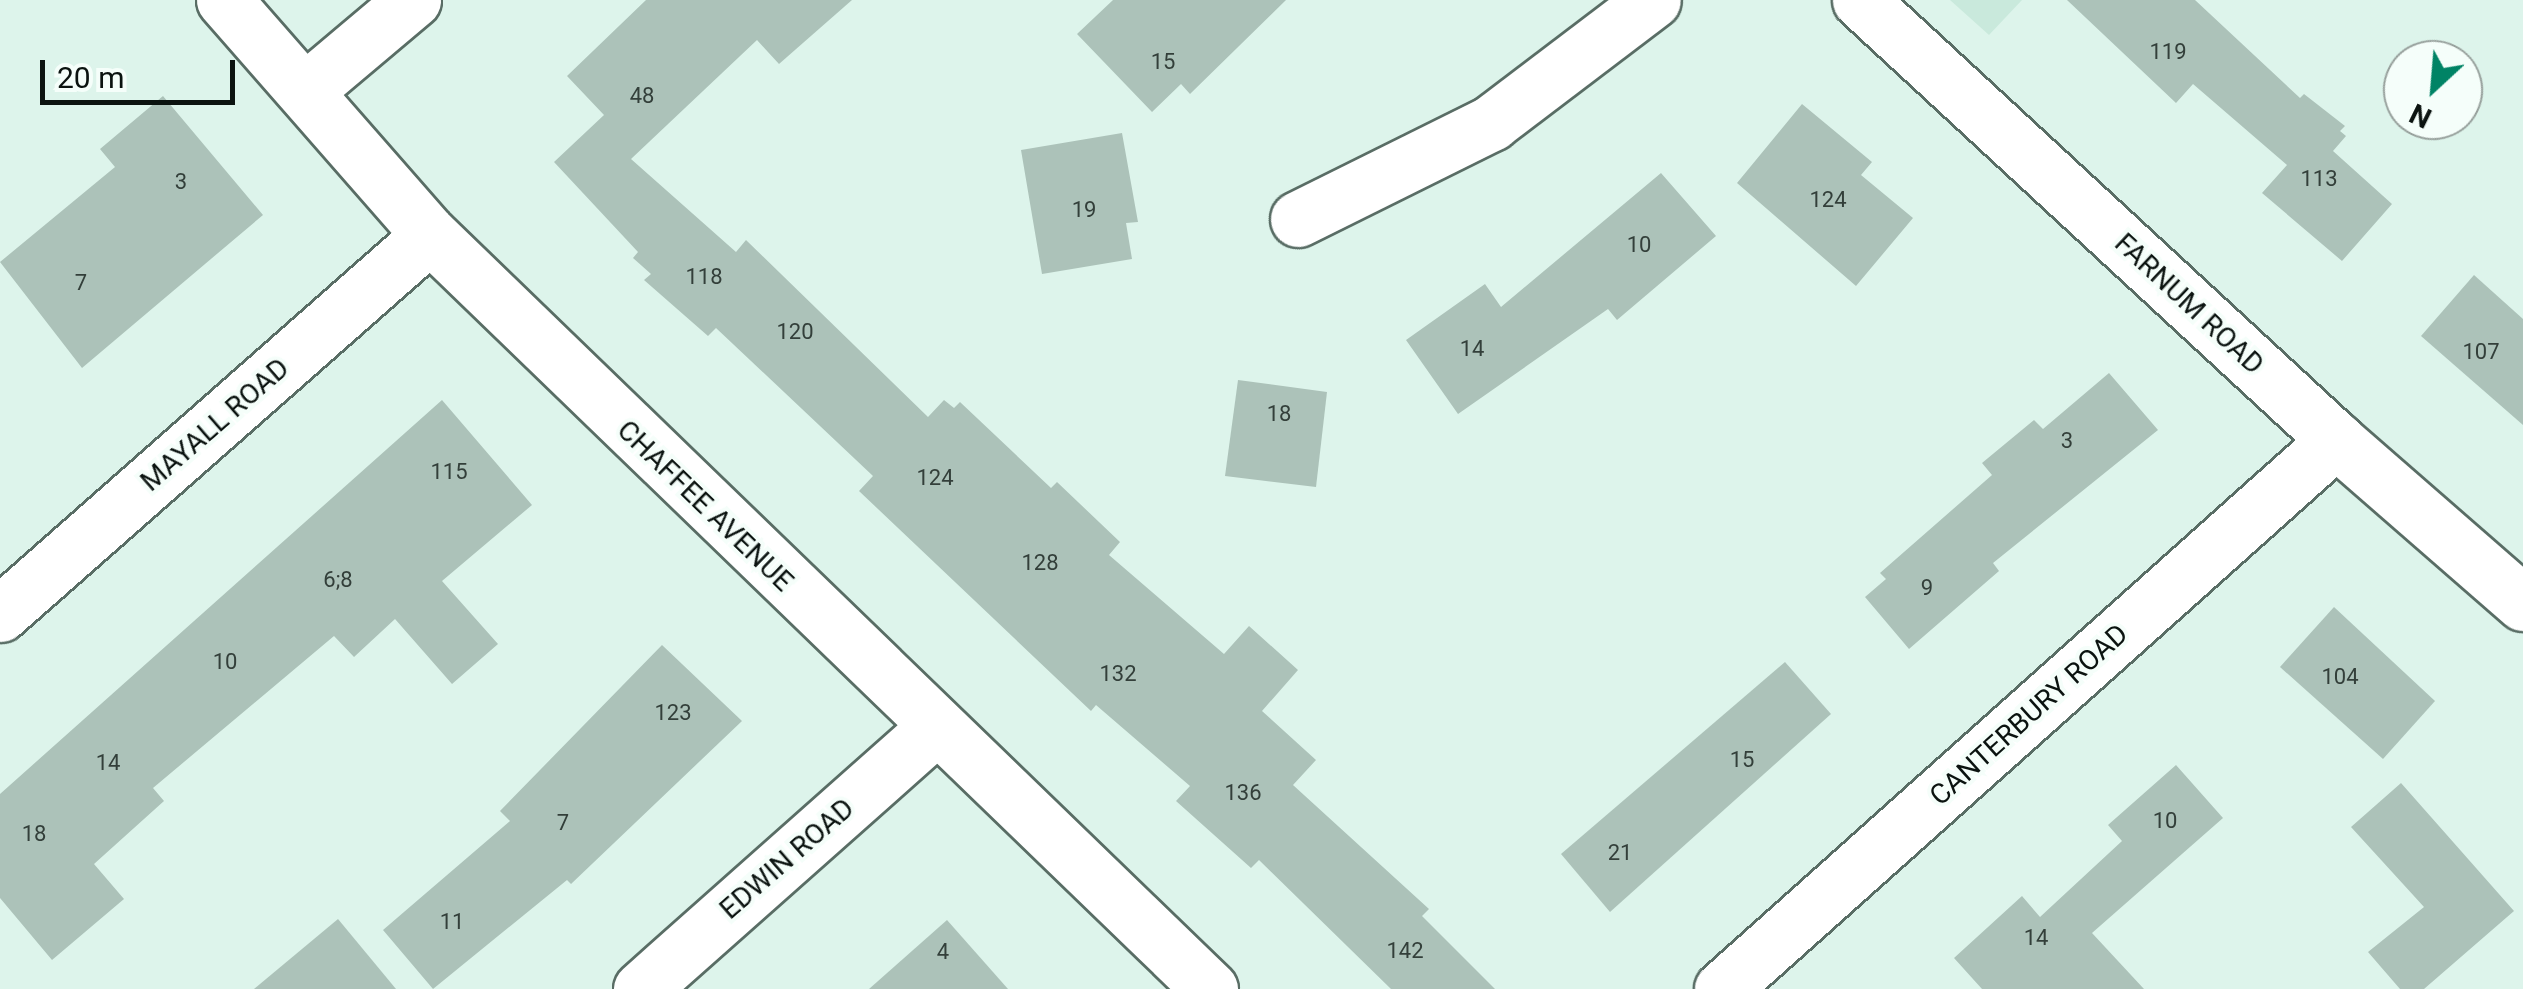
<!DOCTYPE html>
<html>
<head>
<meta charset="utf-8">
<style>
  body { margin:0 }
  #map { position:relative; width:2523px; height:989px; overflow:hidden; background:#ddf4eb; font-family:Roboto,sans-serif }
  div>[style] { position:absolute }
  .built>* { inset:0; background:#c9e9dc }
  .building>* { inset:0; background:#acc2b9 }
  .roads { filter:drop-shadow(2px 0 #596d65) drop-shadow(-2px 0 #596d65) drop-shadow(0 2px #596d65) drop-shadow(0 -2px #596d65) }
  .minor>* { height:55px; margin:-27.5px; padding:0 27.5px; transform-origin:27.5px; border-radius:27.5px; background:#fff }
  span { translate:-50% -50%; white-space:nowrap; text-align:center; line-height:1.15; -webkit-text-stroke:8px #f5fefa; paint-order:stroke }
  .number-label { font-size:22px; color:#333f3a }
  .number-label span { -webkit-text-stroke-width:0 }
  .street-label { font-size:28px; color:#0b1310 }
  .north { position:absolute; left:2383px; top:40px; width:100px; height:100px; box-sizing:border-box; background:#f5fefa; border:2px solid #97a09c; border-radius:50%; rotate:206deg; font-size:28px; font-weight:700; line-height:40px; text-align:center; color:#0b1310 }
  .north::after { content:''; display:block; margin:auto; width:35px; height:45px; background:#008365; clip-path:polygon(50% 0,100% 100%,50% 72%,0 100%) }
  .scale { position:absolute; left:40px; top:60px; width:195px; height:45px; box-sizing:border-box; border:5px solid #0b1310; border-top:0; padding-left:12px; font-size:30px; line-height:35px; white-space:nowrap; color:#0b1310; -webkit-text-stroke:8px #f5fefa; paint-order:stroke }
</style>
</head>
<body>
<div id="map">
  <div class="built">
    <i style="clip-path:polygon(1950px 0,2022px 0,1989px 35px)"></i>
  </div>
  <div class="building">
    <i style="clip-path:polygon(646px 0,852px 0,779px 64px,757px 40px,631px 159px,736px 252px,746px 240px,928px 417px,944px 400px,954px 408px,960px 402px,1051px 488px,1057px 482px,1120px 542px,1109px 555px,1224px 654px,1249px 626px,1298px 670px,1262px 711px,1316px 760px,1293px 785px,1429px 909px,1422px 916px,1495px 989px,1391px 989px,1259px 860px,1251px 868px,1176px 801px,1190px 786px,1096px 705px,1091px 711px,859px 491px,873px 476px,716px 328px,708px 336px,644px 280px,651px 274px,633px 258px,638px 252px,554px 162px,604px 115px,567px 76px)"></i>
    <i style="clip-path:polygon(1113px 0,1286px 0,1190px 94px,1181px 84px,1152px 112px,1077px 34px)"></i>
    <i style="clip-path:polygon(2067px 0,2195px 0,2300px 98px,2304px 94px,2345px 126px,2340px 131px,2346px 136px,2333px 151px,2392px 204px,2342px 261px,2262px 193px,2287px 165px,2193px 84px,2176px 103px)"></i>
    <i style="clip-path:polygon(163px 96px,263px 215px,82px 368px,0 262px,115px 167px,100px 149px)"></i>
    <i style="clip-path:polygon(1802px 104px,1872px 162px,1861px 175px,1913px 218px,1856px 286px,1737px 183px)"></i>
    <i style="clip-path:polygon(1122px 133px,1138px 222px,1126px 223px,1132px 259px,1042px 274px,1021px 150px)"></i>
    <i style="clip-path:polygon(1661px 173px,1716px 236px,1617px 320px,1608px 309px,1458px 414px,1406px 340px,1485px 284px,1501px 307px)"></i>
    <i style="clip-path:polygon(2474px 275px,2523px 319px,2523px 425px,2421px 336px)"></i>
    <i style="clip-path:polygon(2109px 373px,2158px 430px,1993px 563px,1999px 571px,1909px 649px,1865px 597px,1886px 579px,1880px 573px,1992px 475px,1982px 463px,2034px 420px,2043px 429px)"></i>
    <i style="clip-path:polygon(1238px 380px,1327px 392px,1316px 487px,1225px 476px)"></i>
    <i style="clip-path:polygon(442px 400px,532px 505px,442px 581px,498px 644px,452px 684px,395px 619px,354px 657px,334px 636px,153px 788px,164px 801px,94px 864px,124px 899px,52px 960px,0 898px,0 794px)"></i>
    <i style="clip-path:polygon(2334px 607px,2435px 701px,2383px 759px,2280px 667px)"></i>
    <i style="clip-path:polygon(662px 645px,742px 721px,571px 884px,567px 880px,433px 989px,383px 930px,510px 821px,500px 811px)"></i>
    <i style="clip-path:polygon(1785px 662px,1831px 714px,1610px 912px,1561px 854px)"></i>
    <i style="clip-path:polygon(2176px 765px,2223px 818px,2092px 933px,2144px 989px,1982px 989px,1954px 958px,2022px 896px,2040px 917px,2122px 841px,2108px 825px)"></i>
    <i style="clip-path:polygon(2401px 783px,2514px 911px,2424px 989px,2400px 989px,2368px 952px,2424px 907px,2351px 827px)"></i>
    <i style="clip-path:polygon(338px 919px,396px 989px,254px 989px)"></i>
    <i style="clip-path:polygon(947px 920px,1008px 989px,869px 989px)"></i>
  </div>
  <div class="roads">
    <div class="minor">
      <i style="left:224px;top:0;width:313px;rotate:48.8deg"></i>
      <i style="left:430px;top:235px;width:1085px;rotate:44.03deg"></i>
      <i style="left:1860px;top:0;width:648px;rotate:42.75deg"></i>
      <i style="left:2336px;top:440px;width:248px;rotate:41.1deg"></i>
      <i style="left:306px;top:90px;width:140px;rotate:-40.1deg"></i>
      <i style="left:1298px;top:219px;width:216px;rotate:-26.4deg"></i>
      <i style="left:1491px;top:123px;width:203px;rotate:-37.2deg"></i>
      <i style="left:0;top:614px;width:573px;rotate:-41.39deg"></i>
      <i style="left:641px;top:989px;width:392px;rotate:-41.6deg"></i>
      <i style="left:1722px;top:989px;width:824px;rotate:-41.8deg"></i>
    </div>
  </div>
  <div class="number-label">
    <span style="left:2168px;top:52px">119</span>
    <span style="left:1163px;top:62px">15</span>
    <span style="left:642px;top:96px">48</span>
    <span style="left:2319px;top:179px">113</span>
    <span style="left:181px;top:182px">3</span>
    <span style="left:1828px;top:200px">124</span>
    <span style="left:1084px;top:210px">19</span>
    <span style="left:1639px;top:245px">10</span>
    <span style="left:704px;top:277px">118</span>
    <span style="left:81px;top:283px">7</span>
    <span style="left:795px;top:332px">120</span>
    <span style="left:1472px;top:349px">14</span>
    <span style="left:2481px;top:352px">107</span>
    <span style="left:1279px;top:414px">18</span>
    <span style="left:2067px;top:441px">3</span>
    <span style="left:449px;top:472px">115</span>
    <span style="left:935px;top:478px">124</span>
    <span style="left:1040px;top:563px">128</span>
    <span style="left:338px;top:580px">6;8</span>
    <span style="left:1927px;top:588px">9</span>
    <span style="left:225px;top:662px">10</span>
    <span style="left:1118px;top:674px">132</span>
    <span style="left:2340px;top:677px">104</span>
    <span style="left:673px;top:713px">123</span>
    <span style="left:1742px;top:760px">15</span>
    <span style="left:108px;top:763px">14</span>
    <span style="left:1243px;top:793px">136</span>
    <span style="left:2165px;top:821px">10</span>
    <span style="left:563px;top:823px">7</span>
    <span style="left:34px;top:834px">18</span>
    <span style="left:1620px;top:853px">21</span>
    <span style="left:452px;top:922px">11</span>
    <span style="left:2036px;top:938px">14</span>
    <span style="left:1405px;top:951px">142</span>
    <span style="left:943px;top:952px">4</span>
  </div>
  <div class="street-label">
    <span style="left:2189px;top:304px;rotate:43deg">FARNUM ROAD</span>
    <span style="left:215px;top:425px;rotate:-41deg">MAYALL ROAD</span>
    <span style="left:705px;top:506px;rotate:44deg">CHAFFEE AVENUE</span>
    <span style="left:2029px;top:715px;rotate:-42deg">CANTERBURY ROAD</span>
    <span style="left:787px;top:859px;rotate:-41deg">EDWIN ROAD</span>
  </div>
  <div class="north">N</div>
  <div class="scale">20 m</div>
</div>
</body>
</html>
